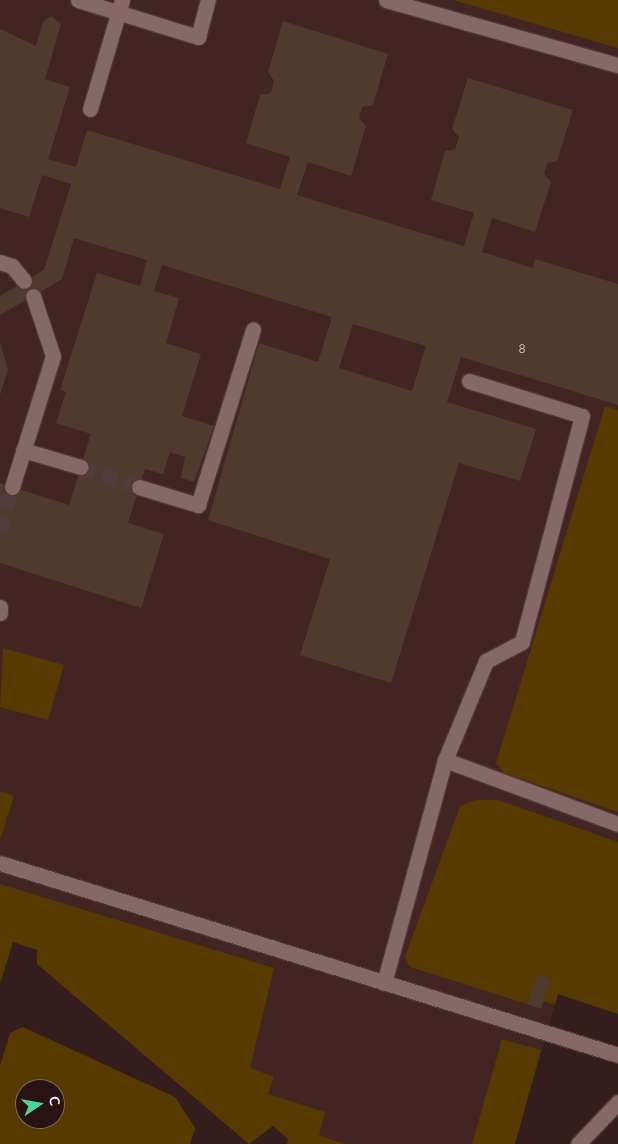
<!DOCTYPE html>
<html>
<head>
<meta charset="utf-8">
<style>
  body { margin:0 }
  #map { position:relative; width:618px; height:1144px; overflow:hidden; background:#341d1c; font-family:"Nunito Sans",sans-serif }
  div>[style] { position:absolute }
  .built>* { inset:0; background:#422423 }
  .green>* { inset:0; background:#563a00 }
  .building>* { inset:0; background:#503a2e }
  .minor-tunnel>* { height:15px; margin-top:-7.5px; transform-origin:0; background:repeating-linear-gradient(90deg,#523c3b 0 15px,transparent 0 23px) }
  .roads { filter:drop-shadow(1px 0 #4c3938) drop-shadow(-1px 0 #4c3938) drop-shadow(0 1px #4c3938) drop-shadow(0 -1px #4c3938) }
  .minor>* { height:15px; margin:-7.5px; padding:0 7.5px; transform-origin:7.5px; border-radius:7.5px; background:#866967 }
  span { translate:-50% -50%; white-space:nowrap; text-align:center; line-height:1.15; -webkit-text-stroke:5px #291312; paint-order:stroke }
  .number-label { font-size:11px; color:#d2c0bc }
  .number-label span { -webkit-text-stroke-width:0 }
  .north { position:absolute; left:15px; top:1079px; width:50px; height:50px; box-sizing:border-box; background:#291312; border:1px solid #7e6a69; border-radius:50%; rotate:78deg; font-size:14px; font-weight:700; line-height:20px; text-align:center; color:#fdeceb }
  .north::after { content:''; display:block; margin:auto; width:18px; height:22px; background:#4bd49b; clip-path:polygon(50% 0,100% 100%,50% 72%,0 100%) }
</style>
</head>
<body>
<div id="map">
  <div class="built">
    <i style="clip-path:polygon(0 0,618px 0,618px 1014px,558px 994px,515px 1144px,329px 1144px,0 902px)"></i>
  </div>
  <div class="green">
    <i style="clip-path:polygon(453px 0,618px 0,618px 48px)"></i>
    <i style="clip-path:polygon(605px 406px,618px 410px,618px 812px,504px 773px,496px 763px)"></i>
    <i style="clip-path:polygon(3px 648px,64px 665px,48px 720px,0 707px)"></i>
    <i style="clip-path:polygon(0 791px,14px 796px,1px 837px,0 837px)"></i>
    <i style="clip-path:polygon(476px 800px,498px 800px,618px 842px,618px 1014px,558px 994px,555px 1005px,543px 1001px,551px 979px,538px 975px,527px 1004px,410px 967px,405px 957px,460px 806px)"></i>
    <i style="clip-path:polygon(0 884px,274px 968px,250px 1068px,274px 1077px,268px 1094px,325px 1112px,319px 1135px,344px 1144px,287px 1144px,288px 1139px,273px 1126px,249px 1144px,37px 964px,37px 950px,13px 942px,0 984px)"></i>
    <i style="clip-path:polygon(evenodd,23px 1027px,175px 1097px,195px 1128px,190px 1144px,0 1144px,0 1066px,10px 1033px,23px 1027px,25px 1089px,55px 1089px,55px 1119px,25px 1119px,25px 1089px)"></i>
    <i style="clip-path:polygon(502px 1039px,541px 1050px,515px 1144px,472px 1144px)"></i>
  </div>
  <div class="building">
    <i style="clip-path:polygon(evenodd,51px 16px,61px 24px,45px 79px,70px 87px,48px 159px,76px 167px,87px 130px,280px 189px,290px 157px,246px 143px,260px 95px,271px 93px,274px 81px,268px 72px,283px 21px,388px 54px,373px 105px,362px 107px,359px 118px,366px 126px,351px 176px,308px 162px,297px 195px,464px 246px,474px 213px,431px 200px,445px 151px,455px 149px,459px 137px,452px 129px,468px 78px,573px 110px,557px 161px,547px 163px,544px 174px,551px 182px,535px 232px,492px 218px,482px 252px,533px 268px,535px 259px,618px 284px,618px 405px,461px 357px,447px 402px,536px 429px,520px 481px,459px 463px,391px 683px,300px 655px,330px 559px,208px 520px,259px 343px,318px 362px,332px 317px,162px 265px,154px 291px,179px 298px,166px 343px,201px 354px,182px 416px,214px 426px,194px 482px,181px 478px,185px 457px,170px 452px,163px 474px,145px 469px,128px 523px,164px 534px,141px 608px,0 563px,0 483px,69px 505px,91px 434px,56px 423px,66px 392px,60px 390px,97px 273px,140px 286px,147px 260px,74px 238px,62px 279px,0 315px,0 296px,44px 270px,71px 184px,42px 175px,29px 217px,0 208px,0 29px,36px 46px,43px 22px,51px 16px,353px 324px,426px 346px,412px 391px,339px 368px,353px 324px)"></i>
    <i style="clip-path:polygon(0 342px,8px 370px,0 395px)"></i>
    <i style="clip-path:polygon(537px 975px,551px 979px,541px 1009px,527px 1004px)"></i>
  </div>
  <div class="minor-tunnel">
    <i style="left:81px;top:467px;width:61px;rotate:19deg"></i>
    <i style="left:0;top:531px;width:46px;rotate:-74.7deg"></i>
  </div>
  <div class="roads">
    <div class="minor">
      <i style="left:78px;top:0;width:126px;rotate:17.1deg"></i>
      <i style="left:198px;top:37px;width:38px;rotate:-75deg"></i>
      <i style="left:386px;top:0;width:241px;rotate:15.7deg"></i>
      <i style="left:90px;top:109px;width:114px;rotate:-73.6deg"></i>
      <i style="left:0;top:262px;width:13px;rotate:18deg"></i>
      <i style="left:12px;top:266px;width:19px;rotate:51deg"></i>
      <i style="left:469px;top:381px;width:118px;rotate:17.2deg"></i>
      <i style="left:582px;top:416px;width:234px;rotate:104.9deg"></i>
      <i style="left:522px;top:642px;width:41px;rotate:152.2deg"></i>
      <i style="left:486px;top:661px;width:107px;rotate:112.5deg"></i>
      <i style="left:445px;top:760px;width:184px;rotate:20.3deg"></i>
      <i style="left:23px;top:450px;width:60px;rotate:16.3deg"></i>
      <i style="left:12px;top:487px;width:137px;rotate:-72.6deg"></i>
      <i style="left:53px;top:356px;width:63px;rotate:-108.4deg"></i>
      <i style="left:139px;top:487px;width:62px;rotate:17deg"></i>
      <i style="left:198px;top:505px;width:184px;rotate:-72.6deg"></i>
      <i style="left:0;top:607px;width:6px;rotate:90deg"></i>
      <i style="left:0;top:863px;width:647px;rotate:17.26deg"></i>
      <i style="left:384px;top:983px;width:231px;rotate:-74.7deg"></i>
      <i style="left:578px;top:1144px;width:58px;rotate:-46.4deg"></i>
    </div>
  </div>
  <div class="number-label">
    <span style="left:522px;top:350px">8</span>
  </div>
  <div class="north">С</div>
</div>
</body>
</html>
